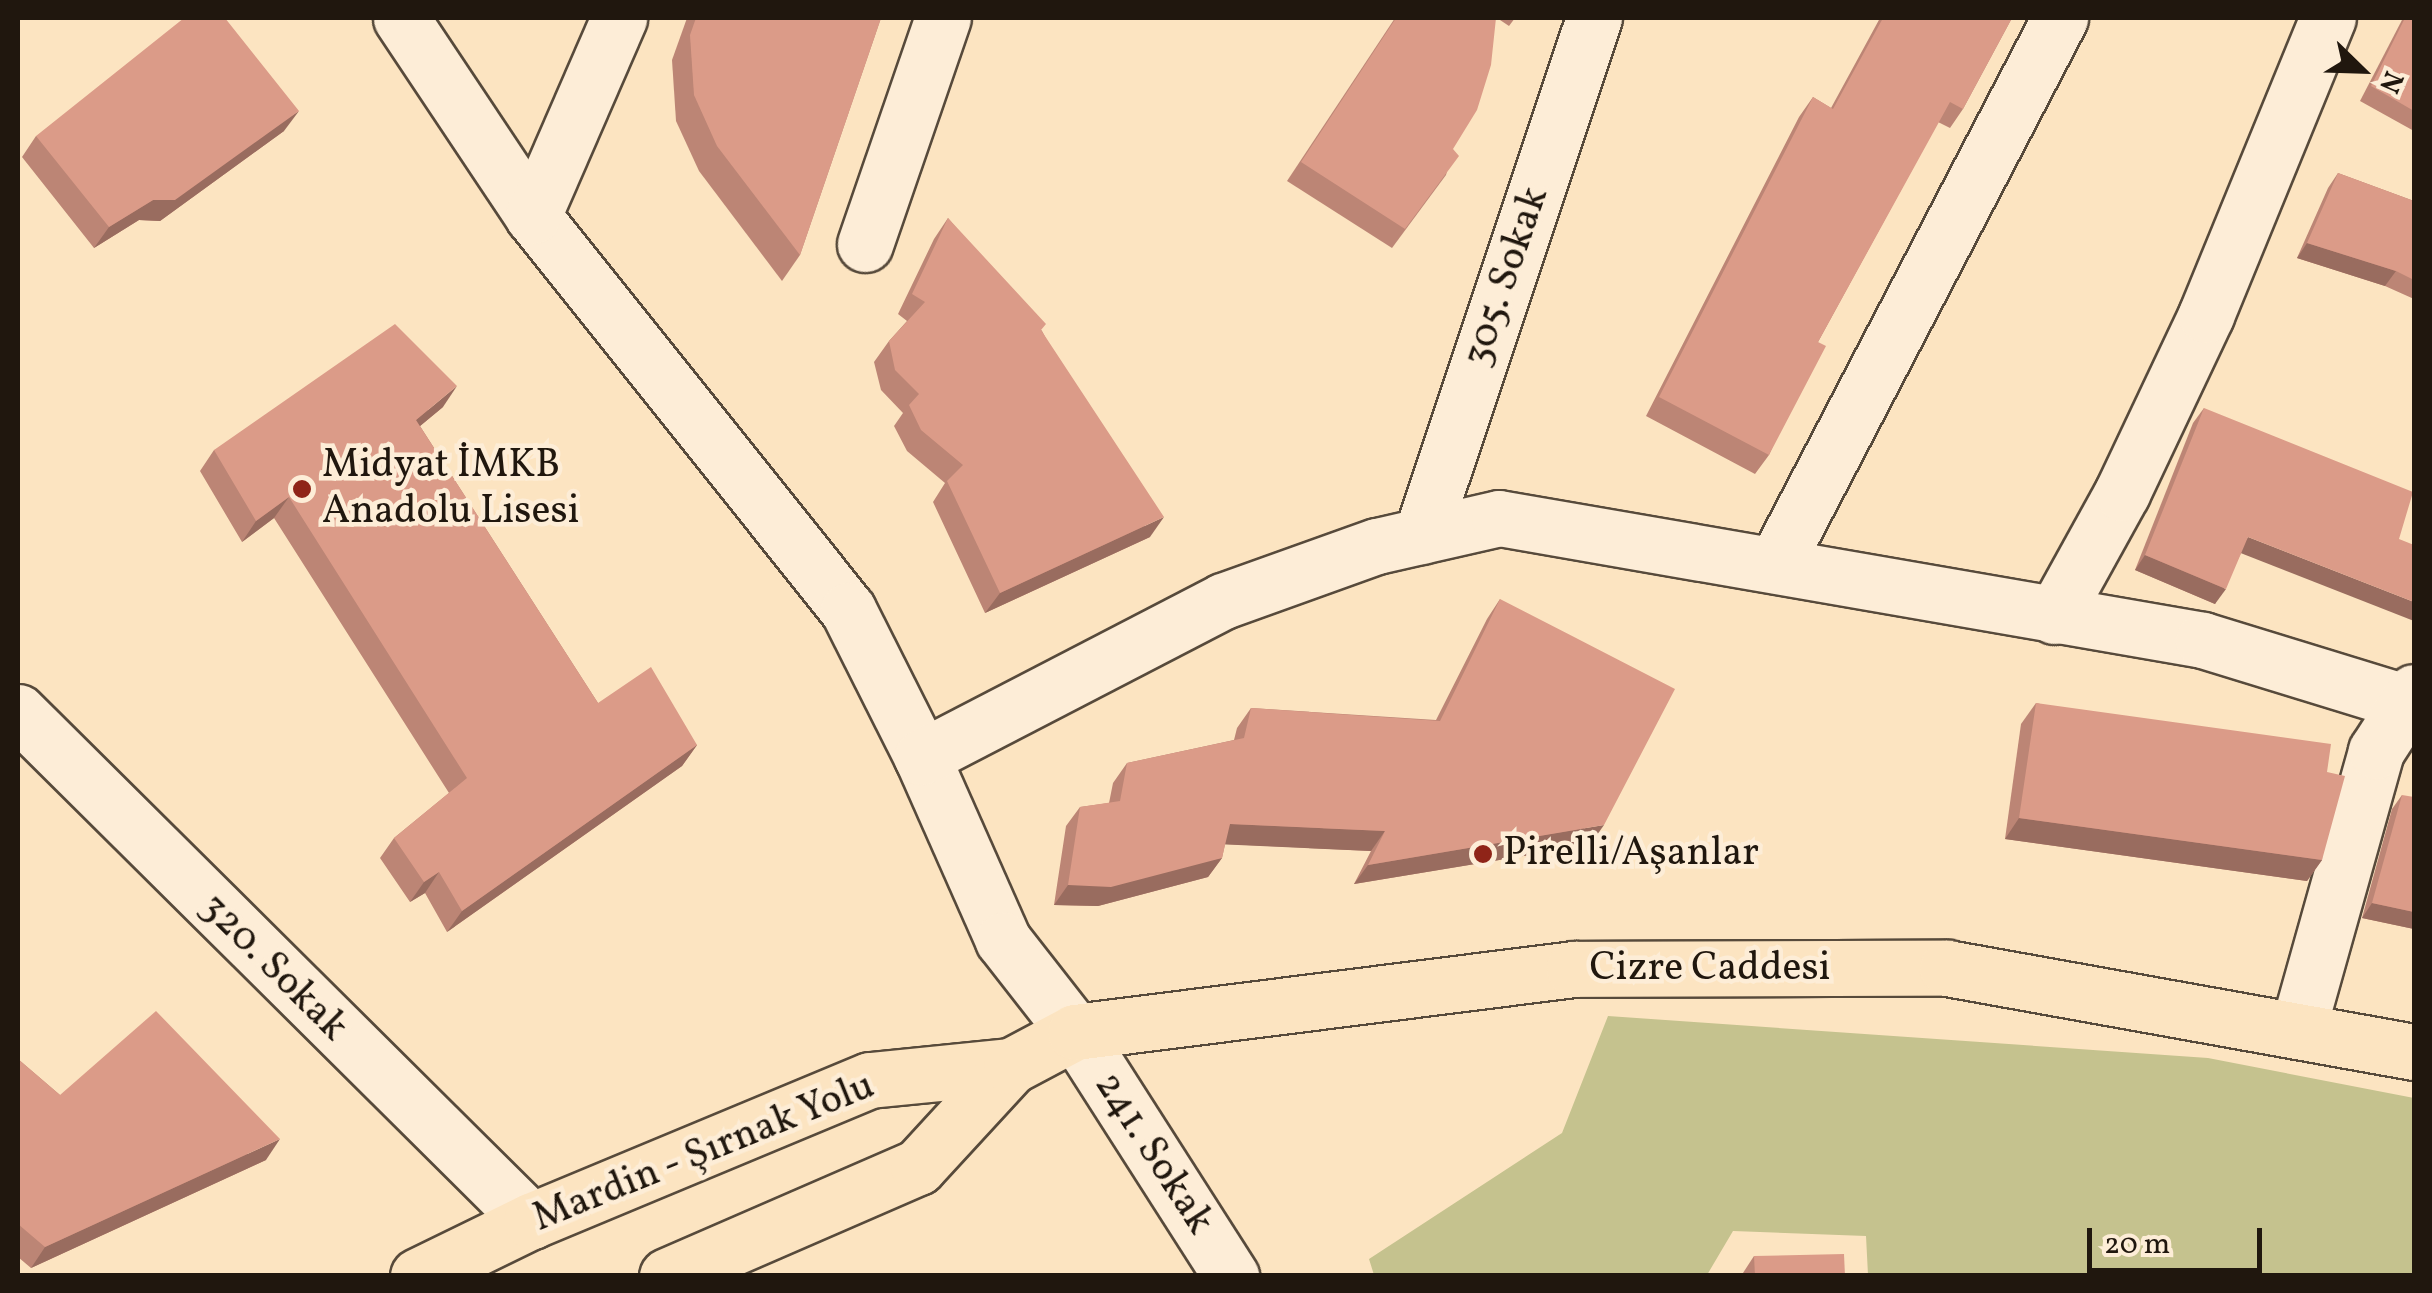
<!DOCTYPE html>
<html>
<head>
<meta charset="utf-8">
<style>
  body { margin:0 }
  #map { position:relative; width:2432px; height:1293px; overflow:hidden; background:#fce4c1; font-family:Vollkorn,serif }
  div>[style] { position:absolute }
  .green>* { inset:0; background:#c5c28e }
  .roads { filter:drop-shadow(2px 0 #574a3b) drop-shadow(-2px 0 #574a3b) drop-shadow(0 2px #574a3b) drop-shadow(0 -2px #574a3b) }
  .minor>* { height:55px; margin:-27.5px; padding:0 27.5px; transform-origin:27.5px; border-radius:27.5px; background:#fdedd7 }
  .major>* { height:55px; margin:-27.5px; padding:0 27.5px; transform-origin:27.5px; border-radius:27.5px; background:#fce4c1 }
  .wall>* { inset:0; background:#bc8575 }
  .shaded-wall>* { inset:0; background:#996c5f }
  .building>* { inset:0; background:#db9b88 }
  .dots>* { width:28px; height:28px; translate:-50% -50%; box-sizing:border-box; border:5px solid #fdedd7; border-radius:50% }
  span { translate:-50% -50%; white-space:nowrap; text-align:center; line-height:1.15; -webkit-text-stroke:9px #fdedd7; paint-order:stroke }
  .street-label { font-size:40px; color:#20170e }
  .poi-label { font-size:40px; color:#20170e }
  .left { translate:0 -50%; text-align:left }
  .frame { position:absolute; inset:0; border:20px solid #20170e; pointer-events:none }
  .north { position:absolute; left:2312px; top:20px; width:100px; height:100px; -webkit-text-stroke:8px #fdedd7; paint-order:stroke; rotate:113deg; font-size:28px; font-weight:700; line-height:40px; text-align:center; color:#20170e }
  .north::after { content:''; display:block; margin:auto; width:35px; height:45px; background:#20170e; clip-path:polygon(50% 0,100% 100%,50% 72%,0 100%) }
  .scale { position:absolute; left:2087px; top:1228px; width:175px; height:45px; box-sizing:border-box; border:5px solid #20170e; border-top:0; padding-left:12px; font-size:30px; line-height:35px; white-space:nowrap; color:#20170e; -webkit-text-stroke:8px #fdedd7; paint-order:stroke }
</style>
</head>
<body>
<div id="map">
  <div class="green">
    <i style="clip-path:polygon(1608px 1016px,2208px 1058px,2414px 1098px,2414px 1275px,1868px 1275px,1866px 1236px,1733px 1231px,1707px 1275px,1374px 1275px,1369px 1259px,1562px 1133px)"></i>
  </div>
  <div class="roads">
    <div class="minor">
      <i style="left:401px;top:18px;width:238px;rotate:56.3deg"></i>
      <i style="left:533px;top:216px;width:504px;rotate:51.36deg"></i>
      <i style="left:848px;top:610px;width:165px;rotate:63.3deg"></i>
      <i style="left:922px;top:757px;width:200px;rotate:66.1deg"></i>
      <i style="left:1003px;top:940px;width:117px;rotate:52deg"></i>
      <i style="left:1075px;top:1032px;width:290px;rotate:57.4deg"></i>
      <i style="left:533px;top:216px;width:216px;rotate:-66.5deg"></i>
      <i style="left:865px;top:244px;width:239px;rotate:-71deg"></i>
      <i style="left:1421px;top:536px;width:546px;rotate:-71.53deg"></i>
      <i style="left:1775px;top:565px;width:617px;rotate:-62.48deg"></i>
      <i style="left:2054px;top:616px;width:141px;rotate:-61.1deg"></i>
      <i style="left:2122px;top:493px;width:197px;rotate:-64.7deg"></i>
      <i style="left:2206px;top:315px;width:321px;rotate:-67.7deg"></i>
      <i style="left:18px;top:712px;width:723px;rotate:44.78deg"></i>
      <i style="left:922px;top:757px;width:339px;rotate:-27.4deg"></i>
      <i style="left:1223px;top:601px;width:164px;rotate:-19.7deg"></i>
      <i style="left:1377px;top:546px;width:125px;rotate:-12.9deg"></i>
      <i style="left:1499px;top:518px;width:714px;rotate:9.83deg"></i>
      <i style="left:2203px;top:640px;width:221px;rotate:17.1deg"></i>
      <i style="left:2298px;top:1029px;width:289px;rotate:-74.3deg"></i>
      <i style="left:2376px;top:751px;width:70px;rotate:-57.2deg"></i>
    </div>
    <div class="major">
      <i style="left:418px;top:1276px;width:126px;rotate:-26deg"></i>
      <i style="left:531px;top:1221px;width:367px;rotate:-22.6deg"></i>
      <i style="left:870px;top:1080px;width:142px;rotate:-5.7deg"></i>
      <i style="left:667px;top:1276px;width:274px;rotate:-23.5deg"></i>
      <i style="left:918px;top:1167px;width:137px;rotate:-47.4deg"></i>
      <i style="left:1011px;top:1066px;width:72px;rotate:-28deg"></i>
      <i style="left:1075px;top:1032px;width:503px;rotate:-7.2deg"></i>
      <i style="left:1574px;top:969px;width:373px;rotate:-0.2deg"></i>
      <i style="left:1947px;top:968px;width:474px;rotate:10.2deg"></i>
    </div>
  </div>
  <div class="wall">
    <i style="clip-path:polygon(687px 18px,881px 18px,800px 255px,782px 281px,699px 171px,676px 121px,672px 60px)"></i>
    <i style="clip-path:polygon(1395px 18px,1453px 149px,1446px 175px,1392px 248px,1287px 181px)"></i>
    <i style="clip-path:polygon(1497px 18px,1515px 18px,1509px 26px)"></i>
    <i style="clip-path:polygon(1880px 18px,2012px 18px,1963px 109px,1950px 128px,1938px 122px,1818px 342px,1769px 455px,1755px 474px,1646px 416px,1799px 117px,1813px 97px,1831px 108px)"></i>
    <i style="clip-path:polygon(2403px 18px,2414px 18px,2414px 131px,2360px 101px)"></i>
    <i style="clip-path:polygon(284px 131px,160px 221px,139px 220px,94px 248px,22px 157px,36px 136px)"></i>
    <i style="clip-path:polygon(2338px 173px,2414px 201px,2414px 299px,2385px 286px,2297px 258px,2328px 188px)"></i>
    <i style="clip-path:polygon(948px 218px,1042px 331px,1150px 537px,985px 613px,933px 502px,945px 483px,907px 451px,894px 426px,903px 413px,881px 390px,874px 362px,889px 341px,907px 321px,898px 314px,934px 239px)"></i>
    <i style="clip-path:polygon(443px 407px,420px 426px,598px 703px,697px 745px,682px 766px,447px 932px,425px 893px,410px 902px,380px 858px,394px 838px,449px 793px,274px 518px,242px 542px,200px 471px,214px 450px)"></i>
    <i style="clip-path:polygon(2204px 408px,2241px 553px,2215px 604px,2135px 570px,2193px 423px)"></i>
    <i style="clip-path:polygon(1500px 599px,1590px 845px,1354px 884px,1371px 851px,1225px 844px,1222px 858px,1208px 877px,1098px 906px,1054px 905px,1066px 826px,1080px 807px,1109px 803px,1113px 783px,1127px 763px,1234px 740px,1237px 728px,1251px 708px,1436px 720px,1487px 619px)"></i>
    <i style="clip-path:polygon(2036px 703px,2327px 772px,2322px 860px,2307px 881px,2005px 839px,2021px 724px)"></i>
    <i style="clip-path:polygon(2402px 795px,2414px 929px,2362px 918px,2392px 809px)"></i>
    <i style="clip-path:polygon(18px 1059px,60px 1095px,266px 1160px,31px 1268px,18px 1257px)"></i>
    <i style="clip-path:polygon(1754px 1256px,1845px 1276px,1741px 1276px)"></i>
  </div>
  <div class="shaded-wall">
    <i style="clip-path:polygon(299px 111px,284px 131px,160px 221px,139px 220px,94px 248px,109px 227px)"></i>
    <i style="clip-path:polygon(2307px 243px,2396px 271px,2385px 286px,2297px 258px)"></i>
    <i style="clip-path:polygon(457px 386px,443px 407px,402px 441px,416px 420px)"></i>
    <i style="clip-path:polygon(289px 497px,274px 518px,242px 542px,256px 521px)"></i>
    <i style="clip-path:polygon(1164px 517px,1150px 537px,985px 613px,1000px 593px)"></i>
    <i style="clip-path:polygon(2248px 537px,2414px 602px,2414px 621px,2238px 552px)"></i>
    <i style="clip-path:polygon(2145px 555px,2226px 589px,2215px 604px,2135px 570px)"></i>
    <i style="clip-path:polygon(697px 745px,682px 766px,447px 932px,462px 911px)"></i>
    <i style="clip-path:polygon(2019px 818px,2322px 860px,2307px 881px,2005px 839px)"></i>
    <i style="clip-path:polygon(1230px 824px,1385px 831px,1371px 851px,1216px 844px)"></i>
    <i style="clip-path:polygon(1604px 825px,1590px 845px,1354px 884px,1368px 865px)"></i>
    <i style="clip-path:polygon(1222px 858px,1208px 877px,1098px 906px,1054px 905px,1068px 885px)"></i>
    <i style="clip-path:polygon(439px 872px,425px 893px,410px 902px,424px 882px)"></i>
    <i style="clip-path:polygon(2372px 903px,2414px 912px,2414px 929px,2362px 918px)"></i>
    <i style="clip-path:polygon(280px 1139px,266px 1160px,31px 1268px,45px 1247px)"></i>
  </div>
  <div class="building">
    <i style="clip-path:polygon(184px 18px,225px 18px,299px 111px,175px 200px,153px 200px,109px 227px,36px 136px)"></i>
    <i style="clip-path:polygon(696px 18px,881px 18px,800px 255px,717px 146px,694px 95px,690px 35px)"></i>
    <i style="clip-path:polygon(1396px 18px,1496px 18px,1491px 65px,1477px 110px,1453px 149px,1459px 156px,1405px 229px,1301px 162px)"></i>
    <i style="clip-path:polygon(1883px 18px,2012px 18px,1963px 109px,1950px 102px,1818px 342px,1826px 346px,1769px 455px,1659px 397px,1813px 97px,1833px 109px)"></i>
    <i style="clip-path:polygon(2405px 18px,2414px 18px,2414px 111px,2371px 86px)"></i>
    <i style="clip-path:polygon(2338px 173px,2414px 201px,2414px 280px,2396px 271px,2307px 243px)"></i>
    <i style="clip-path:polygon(948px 218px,1046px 324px,1041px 330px,1164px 517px,1000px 593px,947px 481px,963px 465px,921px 430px,909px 405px,919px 394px,895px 370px,889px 341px,925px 302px,912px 294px)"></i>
    <i style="clip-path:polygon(395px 324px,457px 386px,416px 420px,598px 703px,651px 667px,697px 745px,462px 911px,439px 872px,424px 882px,394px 838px,467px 778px,289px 497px,256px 521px,214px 450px)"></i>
    <i style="clip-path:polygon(2204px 408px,2413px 492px,2399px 539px,2414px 545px,2414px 602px,2248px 537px,2226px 589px,2145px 555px)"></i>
    <i style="clip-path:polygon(1500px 599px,1675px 689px,1604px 825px,1368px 865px,1385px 831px,1230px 824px,1222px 858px,1111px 887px,1068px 885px,1080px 807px,1120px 801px,1127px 763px,1244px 738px,1251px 708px,1440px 721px)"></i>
    <i style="clip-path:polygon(2036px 703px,2331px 744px,2327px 772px,2345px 776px,2322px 860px,2019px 818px)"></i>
    <i style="clip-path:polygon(2402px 795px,2414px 797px,2414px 912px,2372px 903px)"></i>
    <i style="clip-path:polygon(156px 1011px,280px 1139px,45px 1247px,18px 1224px,18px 1059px,60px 1095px)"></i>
    <i style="clip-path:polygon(1844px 1254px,1845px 1276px,1755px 1276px,1754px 1256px)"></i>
  </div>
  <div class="dots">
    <i style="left:302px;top:489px;background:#8f2418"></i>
    <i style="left:1483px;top:854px;background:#8f2418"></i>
  </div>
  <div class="street-label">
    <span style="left:1507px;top:277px;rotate:-71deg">305. Sokak</span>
    <span style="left:273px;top:968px;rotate:45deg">320. Sokak</span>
    <span style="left:1710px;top:969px">Cizre Caddesi</span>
    <span style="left:704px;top:1153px;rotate:-22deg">Mardin - Şırnak Yolu</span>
    <span style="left:1153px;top:1154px;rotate:57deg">241. Sokak</span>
  </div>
  <div class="poi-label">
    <span class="left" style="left:322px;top:489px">Midyat İMKB<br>Anadolu Lisesi</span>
    <span class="left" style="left:1503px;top:854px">Pirelli/Aşanlar</span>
  </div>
  <div class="frame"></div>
  <div class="north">N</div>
  <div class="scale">20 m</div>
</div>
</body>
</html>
